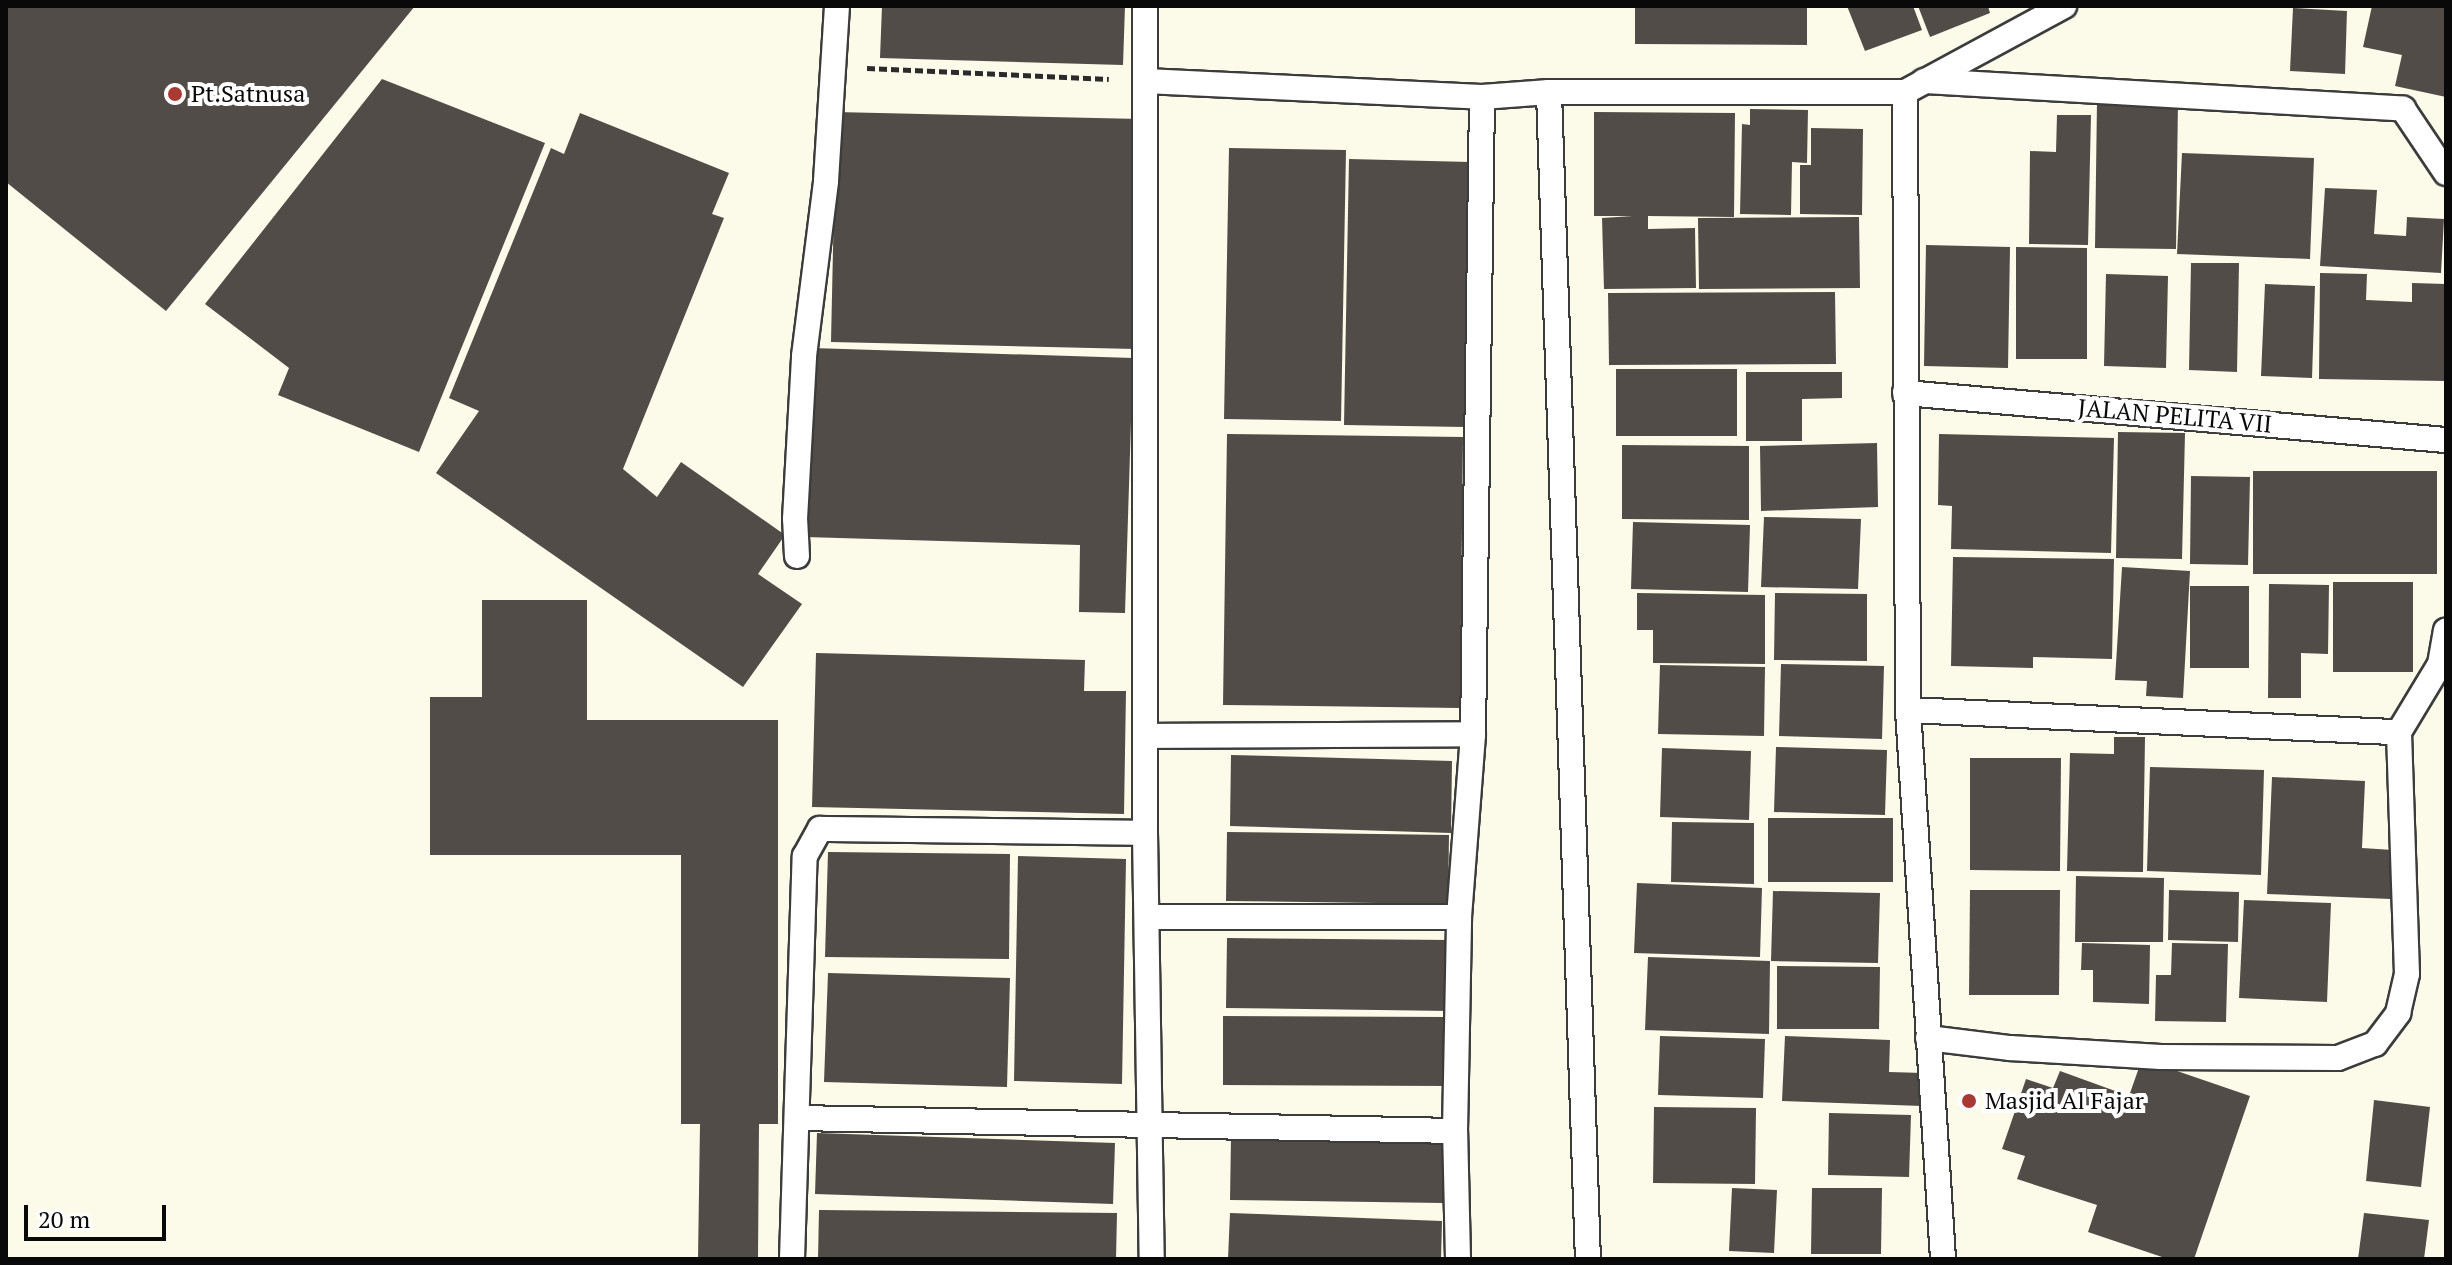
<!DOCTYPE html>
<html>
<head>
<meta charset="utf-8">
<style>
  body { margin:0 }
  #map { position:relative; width:2452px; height:1265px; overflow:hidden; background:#fcfae9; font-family:"PT Serif",serif }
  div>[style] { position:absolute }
  .building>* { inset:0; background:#514c47 }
  .path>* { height:5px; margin-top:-2.5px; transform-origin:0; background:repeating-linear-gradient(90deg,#2b2b2b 0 8px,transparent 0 12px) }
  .roads { filter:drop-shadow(2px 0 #3c3c3c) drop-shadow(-2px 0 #3c3c3c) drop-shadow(0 2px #3c3c3c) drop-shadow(0 -2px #3c3c3c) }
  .lane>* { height:24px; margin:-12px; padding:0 12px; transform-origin:12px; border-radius:12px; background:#fff }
  .dots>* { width:22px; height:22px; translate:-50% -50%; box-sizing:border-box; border:4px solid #fff; border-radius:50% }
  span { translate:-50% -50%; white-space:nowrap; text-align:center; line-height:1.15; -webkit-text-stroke:8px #fff; paint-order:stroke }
  .poi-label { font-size:24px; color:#090909 }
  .left { translate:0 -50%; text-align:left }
  .street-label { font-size:24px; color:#090909 }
  .frame { position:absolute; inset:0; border:8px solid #090909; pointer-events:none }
  .scale { position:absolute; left:24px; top:1205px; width:142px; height:36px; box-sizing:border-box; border:4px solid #090909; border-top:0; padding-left:10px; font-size:24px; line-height:28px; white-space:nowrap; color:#090909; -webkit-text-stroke:6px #fff; paint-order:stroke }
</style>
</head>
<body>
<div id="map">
  <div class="building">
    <i style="clip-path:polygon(6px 6px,415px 6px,166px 311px,6px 182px)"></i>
    <i style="clip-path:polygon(882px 6px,1125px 6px,1123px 65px,880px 58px)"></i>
    <i style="clip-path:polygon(1635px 6px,1807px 6px,1807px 45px,1635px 44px)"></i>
    <i style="clip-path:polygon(1847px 6px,1913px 6px,1922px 30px,1865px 51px)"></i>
    <i style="clip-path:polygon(1918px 6px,1988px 6px,1990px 13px,1930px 37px)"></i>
    <i style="clip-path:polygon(2372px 6px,2446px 6px,2446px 97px,2395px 86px,2402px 55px,2363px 47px)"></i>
    <i style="clip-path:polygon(2293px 8px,2347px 11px,2345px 74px,2290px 71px)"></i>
    <i style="clip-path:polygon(382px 79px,545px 143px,419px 452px,278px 395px,289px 368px,205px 304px)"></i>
    <i style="clip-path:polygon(2097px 101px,2178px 101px,2176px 249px,2095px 248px)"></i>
    <i style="clip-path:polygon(1750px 109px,1808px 110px,1807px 163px,1792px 162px,1791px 215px,1740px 214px,1742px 124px,1750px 125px)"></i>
    <i style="clip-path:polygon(836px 112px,1141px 119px,1135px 349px,831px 342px)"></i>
    <i style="clip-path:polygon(1594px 112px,1735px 113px,1734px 217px,1648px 216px,1648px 229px,1695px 228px,1696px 288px,1604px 289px,1602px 218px,1633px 216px,1594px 216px)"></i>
    <i style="clip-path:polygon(580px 113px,729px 173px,712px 214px,724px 218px,623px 469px,657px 497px,681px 462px,785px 535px,758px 574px,802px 604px,743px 687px,436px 473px,479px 411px,449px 398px,551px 148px,564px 154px)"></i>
    <i style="clip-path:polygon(2057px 115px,2091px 115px,2088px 245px,2029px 244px,2030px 151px,2056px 152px)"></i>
    <i style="clip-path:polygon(1811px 128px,1863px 129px,1862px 215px,1800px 214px,1800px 165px,1811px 165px)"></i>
    <i style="clip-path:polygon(1229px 148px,1346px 150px,1341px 421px,1224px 419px)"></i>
    <i style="clip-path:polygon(2182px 153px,2314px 158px,2310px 259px,2177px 254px)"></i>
    <i style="clip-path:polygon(1349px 159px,1470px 162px,1465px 427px,1344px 425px)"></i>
    <i style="clip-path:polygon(2325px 188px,2377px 190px,2374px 234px,2406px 236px,2407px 217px,2444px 219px,2441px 273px,2320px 266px)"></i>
    <i style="clip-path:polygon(1859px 217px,1860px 288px,1699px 289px,1698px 218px)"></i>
    <i style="clip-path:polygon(1926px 245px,2010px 247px,2008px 368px,1924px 366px)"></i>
    <i style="clip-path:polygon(2016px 247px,2087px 248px,2087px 359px,2016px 359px)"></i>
    <i style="clip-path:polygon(2191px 263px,2239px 263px,2237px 372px,2189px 370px)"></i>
    <i style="clip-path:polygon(2320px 273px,2367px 274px,2366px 300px,2412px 302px,2412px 283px,2446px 284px,2446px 381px,2319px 379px)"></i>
    <i style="clip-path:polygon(2106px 274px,2168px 276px,2166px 368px,2104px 366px)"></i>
    <i style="clip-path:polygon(2265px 284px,2315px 286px,2312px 378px,2261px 376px)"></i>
    <i style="clip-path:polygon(1835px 292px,1836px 364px,1609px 365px,1608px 293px)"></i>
    <i style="clip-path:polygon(812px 348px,1133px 358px,1125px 613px,1079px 612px,1080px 545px,805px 537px)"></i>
    <i style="clip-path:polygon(1616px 369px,1737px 369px,1737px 436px,1616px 436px)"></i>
    <i style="clip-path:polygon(1746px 372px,1842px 372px,1842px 398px,1802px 399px,1802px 441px,1746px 441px)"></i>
    <i style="clip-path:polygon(2118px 432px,2185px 433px,2182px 559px,2116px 558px)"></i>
    <i style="clip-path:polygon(1227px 434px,1463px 437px,1460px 708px,1223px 705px)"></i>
    <i style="clip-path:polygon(1939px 434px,2114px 438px,2111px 553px,1951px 549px,1952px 506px,1938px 505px)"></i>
    <i style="clip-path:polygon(1877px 443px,1878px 507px,1761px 511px,1760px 446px)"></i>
    <i style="clip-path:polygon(1622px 445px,1749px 446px,1749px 520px,1622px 519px)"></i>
    <i style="clip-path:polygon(2253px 471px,2437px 471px,2437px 574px,2253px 574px)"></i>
    <i style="clip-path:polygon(2191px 476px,2250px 477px,2248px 565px,2190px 564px)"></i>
    <i style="clip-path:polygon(1764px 517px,1861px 519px,1858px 589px,1761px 587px)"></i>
    <i style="clip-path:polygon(1633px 522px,1750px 525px,1748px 592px,1631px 589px)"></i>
    <i style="clip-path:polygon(1953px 557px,2114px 559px,2112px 659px,2033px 657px,2033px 668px,1951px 666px)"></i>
    <i style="clip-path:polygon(2122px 567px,2190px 571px,2183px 698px,2146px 696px,2147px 681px,2115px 680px)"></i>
    <i style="clip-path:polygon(2333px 582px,2413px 582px,2413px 672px,2333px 672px)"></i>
    <i style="clip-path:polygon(2269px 584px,2329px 585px,2328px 654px,2301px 653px,2301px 698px,2268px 698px)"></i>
    <i style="clip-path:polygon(2190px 586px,2249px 586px,2249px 668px,2190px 668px)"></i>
    <i style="clip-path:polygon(1637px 593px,1765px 595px,1765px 664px,1653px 663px,1653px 630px,1637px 630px)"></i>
    <i style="clip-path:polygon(1775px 593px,1867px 594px,1867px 661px,1774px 660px)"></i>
    <i style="clip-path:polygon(482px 600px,587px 600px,587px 720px,778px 720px,778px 1124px,759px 1124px,758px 1259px,698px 1259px,700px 1124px,681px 1124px,681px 855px,430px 855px,430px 697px,482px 697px)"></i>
    <i style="clip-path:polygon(816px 653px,1085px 660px,1084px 691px,1126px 691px,1124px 814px,812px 807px)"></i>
    <i style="clip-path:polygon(1781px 664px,1884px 666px,1882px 739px,1779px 736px)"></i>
    <i style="clip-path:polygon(1660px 665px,1765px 667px,1764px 736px,1658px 734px)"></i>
    <i style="clip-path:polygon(2114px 737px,2145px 737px,2143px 872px,2067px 871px,2070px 753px,2114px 754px)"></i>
    <i style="clip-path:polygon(1776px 747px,1887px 750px,1885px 815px,1774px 812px)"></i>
    <i style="clip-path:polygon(1662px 748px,1751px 751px,1749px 820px,1660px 817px)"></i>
    <i style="clip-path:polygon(1231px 755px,1452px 761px,1451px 833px,1230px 826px)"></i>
    <i style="clip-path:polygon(1970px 758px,2061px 758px,2060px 871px,1970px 870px)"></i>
    <i style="clip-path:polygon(2150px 767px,2264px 770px,2261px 875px,2147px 871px)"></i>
    <i style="clip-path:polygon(2272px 777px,2365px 781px,2362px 848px,2393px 850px,2391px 899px,2267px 894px)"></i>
    <i style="clip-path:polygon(1768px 818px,1893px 818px,1893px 882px,1768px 882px)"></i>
    <i style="clip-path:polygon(1672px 822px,1754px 823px,1754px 884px,1671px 882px)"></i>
    <i style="clip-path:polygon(1227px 832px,1449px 835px,1448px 904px,1226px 901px)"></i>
    <i style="clip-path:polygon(828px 852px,1010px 854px,1009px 959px,825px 957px)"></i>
    <i style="clip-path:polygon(1018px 856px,1126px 859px,1122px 1084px,1014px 1081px)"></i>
    <i style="clip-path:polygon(2076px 876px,2164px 878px,2163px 942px,2075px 942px)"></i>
    <i style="clip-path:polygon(1637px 883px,1762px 888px,1760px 957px,1634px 953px)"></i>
    <i style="clip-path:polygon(1970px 890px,2060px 890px,2059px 995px,1969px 995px)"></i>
    <i style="clip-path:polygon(2169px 890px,2239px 892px,2238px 942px,2168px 940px)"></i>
    <i style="clip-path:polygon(1773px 891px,1880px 893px,1878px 963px,1771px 961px)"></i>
    <i style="clip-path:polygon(2244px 900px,2331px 903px,2327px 1002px,2239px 998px)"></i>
    <i style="clip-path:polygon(1227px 938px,1451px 940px,1450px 1011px,1226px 1008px)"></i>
    <i style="clip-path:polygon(2082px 943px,2150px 945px,2149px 1004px,2093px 1002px,2093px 970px,2081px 970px)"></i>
    <i style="clip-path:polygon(2172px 943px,2228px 944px,2226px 1022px,2155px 1021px,2156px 975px,2171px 975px)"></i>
    <i style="clip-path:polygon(1648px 957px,1770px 961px,1769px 1034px,1645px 1030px)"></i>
    <i style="clip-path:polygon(1777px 966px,1880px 967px,1879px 1029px,1777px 1029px)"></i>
    <i style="clip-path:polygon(828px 973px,1010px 978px,1007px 1087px,824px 1082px)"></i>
    <i style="clip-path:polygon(1223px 1016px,1448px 1017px,1448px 1086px,1223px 1085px)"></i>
    <i style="clip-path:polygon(1660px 1036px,1765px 1039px,1763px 1098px,1658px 1095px)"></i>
    <i style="clip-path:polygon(1785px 1036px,1890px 1040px,1889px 1072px,1923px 1073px,1922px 1106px,1782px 1101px)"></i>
    <i style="clip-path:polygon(2142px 1059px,2250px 1096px,2194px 1259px,2168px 1259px,2088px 1232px,2097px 1205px,2017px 1179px,2025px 1156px,2002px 1149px,2026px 1079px,2053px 1088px,2060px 1071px,2129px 1096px)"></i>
    <i style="clip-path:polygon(2374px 1100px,2430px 1107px,2421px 1187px,2366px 1181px)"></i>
    <i style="clip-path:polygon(1654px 1107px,1756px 1108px,1755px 1184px,1653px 1183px)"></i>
    <i style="clip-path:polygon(1829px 1113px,1911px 1115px,1909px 1177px,1828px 1175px)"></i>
    <i style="clip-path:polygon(817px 1133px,1115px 1143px,1113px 1204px,815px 1194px)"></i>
    <i style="clip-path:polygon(1231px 1138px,1444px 1141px,1443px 1203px,1230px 1200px)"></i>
    <i style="clip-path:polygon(1732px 1188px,1777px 1190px,1774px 1253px,1729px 1251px)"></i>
    <i style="clip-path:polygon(1812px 1188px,1882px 1188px,1881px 1254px,1811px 1254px)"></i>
    <i style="clip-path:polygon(819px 1210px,1117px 1213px,1116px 1259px,818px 1259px)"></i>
    <i style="clip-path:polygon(1230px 1213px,1442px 1221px,1441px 1259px,1228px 1259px)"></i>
    <i style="clip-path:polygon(2364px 1213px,2429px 1220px,2424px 1259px,2358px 1259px)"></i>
  </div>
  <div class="path">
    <i style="left:867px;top:68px;width:242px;rotate:2.6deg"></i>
  </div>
  <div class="roads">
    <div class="lane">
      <i style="left:1145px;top:6px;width:827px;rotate:90deg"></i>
      <i style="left:1145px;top:833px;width:426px;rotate:89.1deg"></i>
      <i style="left:1145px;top:81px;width:337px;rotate:2.7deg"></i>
      <i style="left:1482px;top:97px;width:67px;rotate:-4.3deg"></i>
      <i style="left:1549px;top:92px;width:356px"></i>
      <i style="left:1905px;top:92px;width:181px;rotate:-28.4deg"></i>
      <i style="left:1924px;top:81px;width:480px;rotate:3.3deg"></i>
      <i style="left:2403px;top:109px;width:77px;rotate:56.1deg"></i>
      <i style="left:1549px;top:92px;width:1168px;rotate:88.09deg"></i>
      <i style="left:1905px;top:92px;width:618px;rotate:89.72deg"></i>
      <i style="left:1908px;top:710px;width:550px;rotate:86.35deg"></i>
      <i style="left:1905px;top:393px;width:543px;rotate:4.97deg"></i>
      <i style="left:797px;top:556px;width:37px;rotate:-93deg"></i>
      <i style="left:795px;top:519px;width:163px;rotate:-86.8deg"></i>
      <i style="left:804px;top:356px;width:176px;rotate:-82.8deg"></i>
      <i style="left:826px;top:181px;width:175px;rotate:-86.4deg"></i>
      <i style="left:1908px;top:710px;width:491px;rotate:2.6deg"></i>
      <i style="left:2399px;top:732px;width:79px;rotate:-58.9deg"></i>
      <i style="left:2440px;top:664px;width:34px;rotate:-80deg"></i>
      <i style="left:1145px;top:736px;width:328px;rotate:-0.3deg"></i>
      <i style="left:1149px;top:917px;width:310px"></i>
      <i style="left:1928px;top:1038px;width:83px;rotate:7deg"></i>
      <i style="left:2010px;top:1048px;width:151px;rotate:3.4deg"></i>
      <i style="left:2161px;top:1057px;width:177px;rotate:0.3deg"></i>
      <i style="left:2338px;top:1058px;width:40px;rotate:-21deg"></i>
      <i style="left:2375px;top:1044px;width:39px;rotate:-53deg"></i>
      <i style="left:2398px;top:1013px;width:40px;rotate:-77deg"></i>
      <i style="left:2407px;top:974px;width:242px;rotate:-91.9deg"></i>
      <i style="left:797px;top:1118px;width:658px;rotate:1.13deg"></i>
      <i style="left:792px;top:1259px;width:403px;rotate:-88.2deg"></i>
      <i style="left:805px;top:856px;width:31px;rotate:-61deg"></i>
      <i style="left:820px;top:829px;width:325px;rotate:0.7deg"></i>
      <i style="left:1458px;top:1259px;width:128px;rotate:-91.3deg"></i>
      <i style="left:1455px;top:1131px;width:214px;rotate:-88.9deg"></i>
      <i style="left:1459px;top:917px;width:184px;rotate:-85.6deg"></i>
      <i style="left:1473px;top:734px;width:637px;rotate:-89.19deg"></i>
    </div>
  </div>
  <div class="dots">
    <i style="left:175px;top:94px;background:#a83a33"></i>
    <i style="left:1969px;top:1101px;background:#a83a33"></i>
  </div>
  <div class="poi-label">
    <span class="left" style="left:191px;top:94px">Pt.Satnusa</span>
    <span class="left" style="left:1985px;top:1101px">Masjid Al Fajar</span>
  </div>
  <div class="street-label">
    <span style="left:2175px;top:416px;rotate:5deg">JALAN PELITA VII</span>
  </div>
  <div class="frame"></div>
  <div class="scale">20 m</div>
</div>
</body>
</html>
